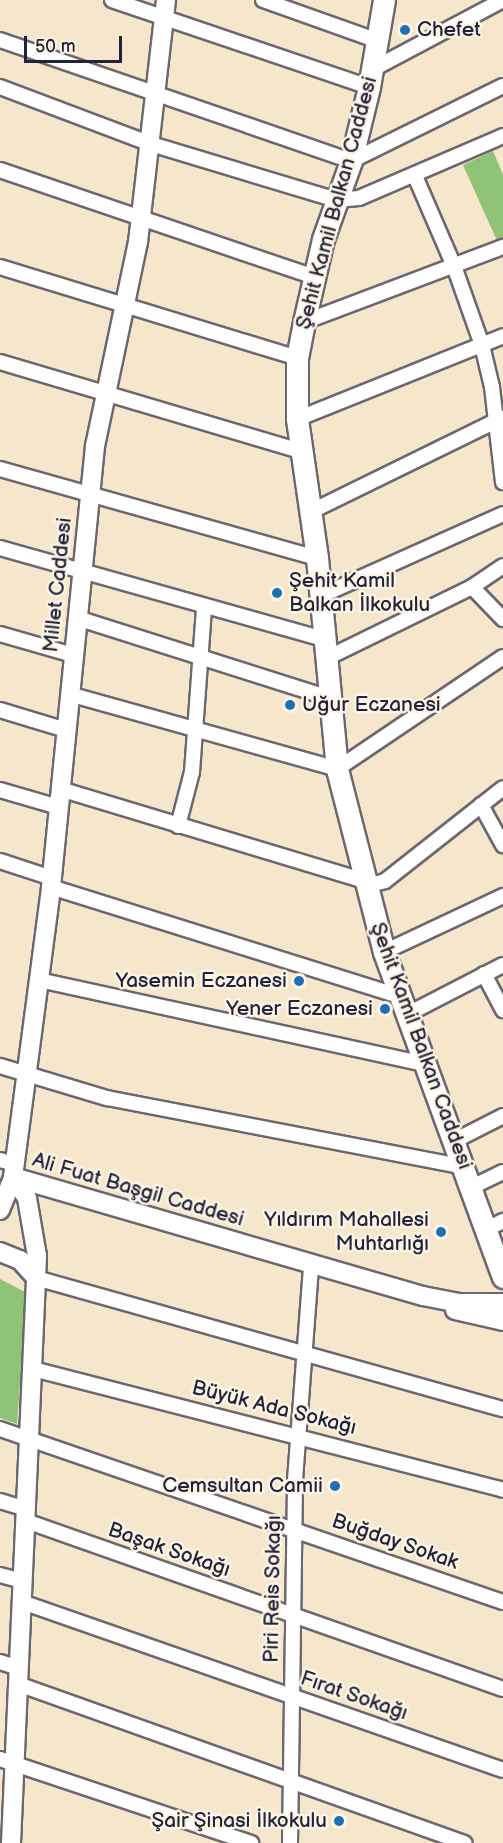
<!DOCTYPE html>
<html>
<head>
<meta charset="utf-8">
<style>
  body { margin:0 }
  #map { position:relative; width:503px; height:1843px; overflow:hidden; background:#f6e6cc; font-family:"Balsamiq Sans",sans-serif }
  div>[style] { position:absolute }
  .green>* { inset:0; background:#8fc375 }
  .roads { filter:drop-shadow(2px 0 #6c676e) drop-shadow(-2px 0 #6c676e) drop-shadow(0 2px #6c676e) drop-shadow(0 -2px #6c676e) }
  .street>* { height:14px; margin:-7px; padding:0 7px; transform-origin:7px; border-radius:7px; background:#fff }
  .secondary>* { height:18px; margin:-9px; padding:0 9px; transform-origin:9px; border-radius:9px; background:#fff }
  .primary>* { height:21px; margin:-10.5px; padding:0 10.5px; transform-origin:10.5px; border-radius:10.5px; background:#fff }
  .dots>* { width:16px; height:16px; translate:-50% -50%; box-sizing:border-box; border:3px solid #fcf5e5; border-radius:50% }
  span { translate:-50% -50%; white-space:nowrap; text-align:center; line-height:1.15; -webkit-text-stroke:5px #fcf5e5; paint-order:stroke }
  .poi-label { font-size:21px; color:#22223b }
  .left { translate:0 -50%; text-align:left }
  .right { translate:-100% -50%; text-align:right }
  .street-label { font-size:21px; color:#22223b }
  .scale { position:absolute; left:24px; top:36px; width:98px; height:27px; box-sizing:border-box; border:3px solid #22223b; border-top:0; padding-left:8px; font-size:18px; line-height:21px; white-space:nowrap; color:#22223b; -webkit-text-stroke:4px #fcf5e5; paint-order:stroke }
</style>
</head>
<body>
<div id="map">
  <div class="green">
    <i style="clip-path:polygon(493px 151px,503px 175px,503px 241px,498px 243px,463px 165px)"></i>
    <i style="clip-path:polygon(0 1279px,27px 1293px,17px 1424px,0 1418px)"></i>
  </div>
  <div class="roads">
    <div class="street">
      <i style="left:112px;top:0;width:271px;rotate:18.7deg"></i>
      <i style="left:263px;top:0;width:122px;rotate:19.6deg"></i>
      <i style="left:0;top:40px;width:371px;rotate:19deg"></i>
      <i style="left:351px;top:161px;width:169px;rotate:-26.3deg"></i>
      <i style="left:373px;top:69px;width:147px;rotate:-28deg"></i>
      <i style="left:0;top:87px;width:161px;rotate:20.7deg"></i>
      <i style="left:151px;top:144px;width:194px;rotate:16.8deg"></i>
      <i style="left:337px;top:200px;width:22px;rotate:-5deg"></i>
      <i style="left:359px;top:198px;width:157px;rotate:-23.3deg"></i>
      <i style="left:0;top:170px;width:332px;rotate:18.8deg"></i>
      <i style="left:415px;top:176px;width:98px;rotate:66.6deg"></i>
      <i style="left:454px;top:266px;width:84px;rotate:70.5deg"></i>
      <i style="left:482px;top:345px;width:43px;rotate:76.6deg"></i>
      <i style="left:492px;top:387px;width:96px;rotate:83.4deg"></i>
      <i style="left:0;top:267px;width:311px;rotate:17deg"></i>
      <i style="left:304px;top:322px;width:213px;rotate:-20.7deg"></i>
      <i style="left:0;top:362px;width:314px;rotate:16.5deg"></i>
      <i style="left:297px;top:419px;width:222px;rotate:-21.9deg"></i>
      <i style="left:0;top:469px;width:329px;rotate:15.7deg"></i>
      <i style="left:310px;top:512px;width:214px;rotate:-26.1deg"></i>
      <i style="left:0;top:548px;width:337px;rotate:15.7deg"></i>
      <i style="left:472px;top:587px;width:45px;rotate:45.9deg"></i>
      <i style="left:320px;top:596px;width:201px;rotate:-24.1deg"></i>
      <i style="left:77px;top:618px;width:268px;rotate:17.6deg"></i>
      <i style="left:0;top:634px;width:76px;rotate:16deg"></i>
      <i style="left:327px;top:658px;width:161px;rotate:-26.1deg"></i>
      <i style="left:472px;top:587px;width:37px;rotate:-34deg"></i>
      <i style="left:69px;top:694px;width:278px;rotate:15.6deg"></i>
      <i style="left:337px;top:769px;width:200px;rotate:-34deg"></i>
      <i style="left:0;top:710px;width:69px;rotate:16.9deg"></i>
      <i style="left:60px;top:789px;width:328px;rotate:16.8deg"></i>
      <i style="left:374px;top:884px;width:11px;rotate:-15deg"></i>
      <i style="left:385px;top:881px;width:150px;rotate:-38.2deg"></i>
      <i style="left:0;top:790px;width:61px;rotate:16.1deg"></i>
      <i style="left:481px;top:805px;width:46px;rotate:61.2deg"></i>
      <i style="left:178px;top:826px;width:56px;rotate:-75.5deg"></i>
      <i style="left:192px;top:772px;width:164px;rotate:-85.8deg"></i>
      <i style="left:0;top:861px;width:55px;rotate:18.1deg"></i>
      <i style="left:51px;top:887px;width:365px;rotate:17.4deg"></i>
      <i style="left:384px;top:952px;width:132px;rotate:-25.2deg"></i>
      <i style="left:484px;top:974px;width:41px;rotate:62.2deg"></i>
      <i style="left:39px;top:980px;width:395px;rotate:12.3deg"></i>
      <i style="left:406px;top:1015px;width:109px;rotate:-27.3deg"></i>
      <i style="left:0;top:1066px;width:112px;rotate:16.7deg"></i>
      <i style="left:107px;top:1098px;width:364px;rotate:10.9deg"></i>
      <i style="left:454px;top:1141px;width:55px;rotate:-27deg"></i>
      <i style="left:0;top:1160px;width:16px;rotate:15deg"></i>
      <i style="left:472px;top:1187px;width:34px;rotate:-26deg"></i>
      <i style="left:487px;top:1229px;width:18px;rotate:-27deg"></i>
      <i style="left:36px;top:1278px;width:485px;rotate:15.7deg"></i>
      <i style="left:33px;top:1369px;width:485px;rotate:14.4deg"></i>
      <i style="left:0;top:1429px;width:532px;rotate:18.98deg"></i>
      <i style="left:0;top:1501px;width:27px;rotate:17deg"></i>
      <i style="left:26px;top:1521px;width:506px;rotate:19.4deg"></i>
      <i style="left:0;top:1575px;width:24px;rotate:15deg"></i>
      <i style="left:22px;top:1602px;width:509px;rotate:19.25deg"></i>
      <i style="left:0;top:1662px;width:20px;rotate:18deg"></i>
      <i style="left:18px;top:1684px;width:474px;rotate:19.6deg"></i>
      <i style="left:0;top:1759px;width:265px;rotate:18.5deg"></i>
      <i style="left:290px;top:1843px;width:363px;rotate:-89.2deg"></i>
      <i style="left:295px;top:1480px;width:216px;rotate:-85.7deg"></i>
    </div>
    <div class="secondary">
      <i style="left:13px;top:1177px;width:427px;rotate:16.2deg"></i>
      <i style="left:423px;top:1296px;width:37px;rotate:11deg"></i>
      <i style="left:459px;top:1303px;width:44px"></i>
      <i style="left:0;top:1210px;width:35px;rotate:-68deg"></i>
      <i style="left:13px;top:1177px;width:292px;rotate:-82.5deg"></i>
      <i style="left:51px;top:887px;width:443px;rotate:-84.3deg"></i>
      <i style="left:95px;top:446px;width:208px;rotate:-78.1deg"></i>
      <i style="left:138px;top:242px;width:244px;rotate:-83.4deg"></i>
      <i style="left:0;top:1252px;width:22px;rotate:22deg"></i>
      <i style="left:20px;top:1260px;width:24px;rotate:48deg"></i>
      <i style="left:455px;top:1310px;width:49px;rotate:12.9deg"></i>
      <i style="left:11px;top:1843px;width:588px;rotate:-87.46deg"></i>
      <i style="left:37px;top:1256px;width:59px;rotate:-99.8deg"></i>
      <i style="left:27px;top:1198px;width:25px;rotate:-124deg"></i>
    </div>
    <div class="primary">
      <i style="left:384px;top:0;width:88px;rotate:99.8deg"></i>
      <i style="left:369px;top:87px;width:76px;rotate:103.7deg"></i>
      <i style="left:351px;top:161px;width:83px;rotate:109.7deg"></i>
      <i style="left:323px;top:239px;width:85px;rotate:102.9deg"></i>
      <i style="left:304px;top:322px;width:37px;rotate:101deg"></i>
      <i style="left:297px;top:358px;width:61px;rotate:90deg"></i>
      <i style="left:297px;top:419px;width:140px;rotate:81.8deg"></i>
      <i style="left:317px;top:558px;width:212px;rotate:84.6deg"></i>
      <i style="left:337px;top:769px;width:189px;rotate:75.6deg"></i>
      <i style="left:384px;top:952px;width:346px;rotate:69.9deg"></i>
    </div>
  </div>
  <div class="dots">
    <i style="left:405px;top:30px;background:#1f6fb2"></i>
    <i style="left:277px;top:593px;background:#1f6fb2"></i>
    <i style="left:290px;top:705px;background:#1f6fb2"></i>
    <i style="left:299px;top:981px;background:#1f6fb2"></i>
    <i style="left:385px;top:1009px;background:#1f6fb2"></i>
    <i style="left:441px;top:1232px;background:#1f6fb2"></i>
    <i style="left:335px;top:1486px;background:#1f6fb2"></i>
    <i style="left:339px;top:1821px;background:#1f6fb2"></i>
  </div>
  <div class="poi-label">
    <span class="left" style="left:417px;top:30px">Chefet</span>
    <span class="left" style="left:289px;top:593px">Şehit Kamil<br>Balkan İlkokulu</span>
    <span class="left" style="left:302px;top:705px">Uğur Eczanesi</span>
    <span class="right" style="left:287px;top:981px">Yasemin Eczanesi</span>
    <span class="right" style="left:373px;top:1009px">Yener Eczanesi</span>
    <span class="right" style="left:429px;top:1232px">Yıldırım Mahallesi<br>Muhtarlığı</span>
    <span class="right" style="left:323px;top:1486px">Cemsultan Camii</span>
    <span class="right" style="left:327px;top:1821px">Şair Şinasi İlkokulu</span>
  </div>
  <div class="street-label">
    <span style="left:337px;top:203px;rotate:-75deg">Şehit Kamil Balkan Caddesi</span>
    <span style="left:58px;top:585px;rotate:-84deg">Millet Caddesi</span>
    <span style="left:421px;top:1046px;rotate:70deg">Şehit Kamil Balkan Caddesi</span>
    <span style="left:138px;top:1190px;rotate:16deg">Ali Fuat Başgil Caddesi</span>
    <span style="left:274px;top:1408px;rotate:14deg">Büyük Ada Sokağı</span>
    <span style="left:395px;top:1542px;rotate:19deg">Buğday Sokak</span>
    <span style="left:169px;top:1550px;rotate:19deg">Başak Sokağı</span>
    <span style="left:273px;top:1589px;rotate:-89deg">Piri Reis Sokağı</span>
    <span style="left:354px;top:1696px;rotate:19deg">Fırat Sokağı</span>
  </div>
  <div class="scale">50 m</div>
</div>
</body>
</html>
